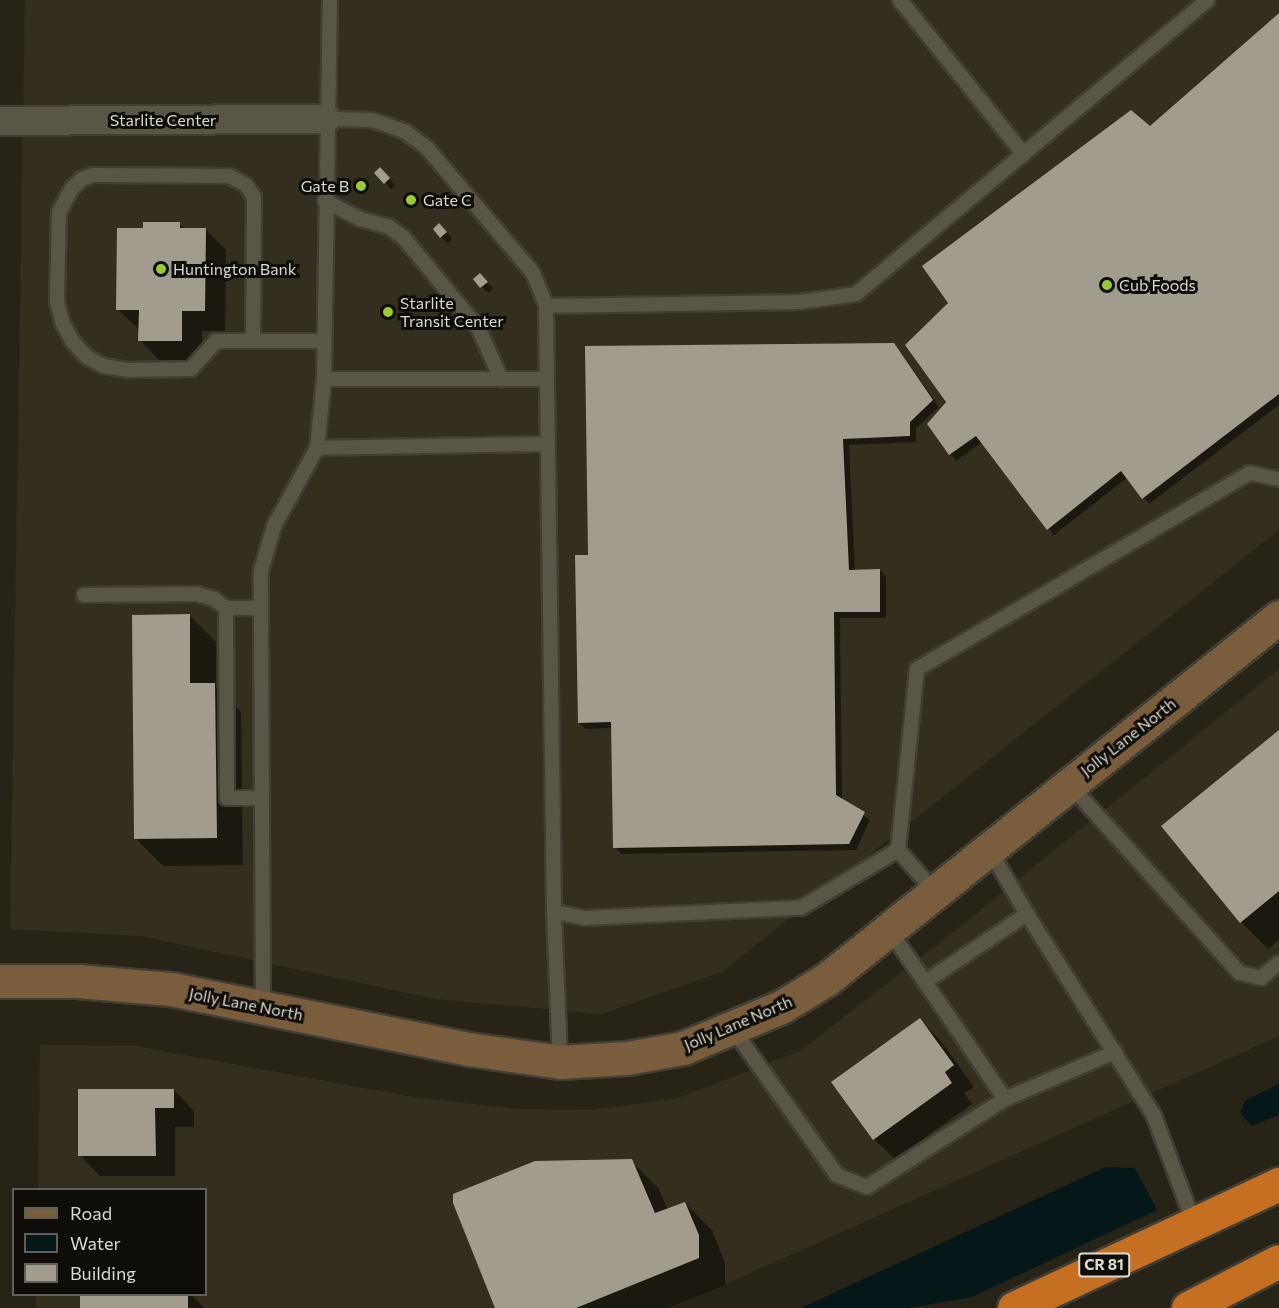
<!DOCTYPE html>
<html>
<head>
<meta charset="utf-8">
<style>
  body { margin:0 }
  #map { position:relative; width:1279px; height:1308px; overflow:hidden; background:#272417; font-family:Commissioner,sans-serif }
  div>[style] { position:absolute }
  .commercial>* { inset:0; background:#342e1e }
  .water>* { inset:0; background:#051718 }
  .shadow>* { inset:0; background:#0007 }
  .building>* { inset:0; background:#a19c8d }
  .roads { filter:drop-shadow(2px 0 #413e34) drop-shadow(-2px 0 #413e34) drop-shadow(0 2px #413e34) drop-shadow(0 -2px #413e34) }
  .lane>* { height:14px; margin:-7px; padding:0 7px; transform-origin:7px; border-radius:7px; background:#595547 }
  .street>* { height:28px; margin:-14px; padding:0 14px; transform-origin:14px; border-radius:14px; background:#595547 }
  .secondary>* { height:33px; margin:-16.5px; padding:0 16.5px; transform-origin:16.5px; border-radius:16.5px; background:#795d3c }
  .highway>* { height:33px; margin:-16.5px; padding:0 16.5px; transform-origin:16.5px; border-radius:16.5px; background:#c46f22 }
  .dots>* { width:16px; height:16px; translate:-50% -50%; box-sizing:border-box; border:3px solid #0f0d08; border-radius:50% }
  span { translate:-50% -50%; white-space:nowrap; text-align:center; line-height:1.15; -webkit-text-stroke:6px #0f0d08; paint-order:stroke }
  .shield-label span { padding:2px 4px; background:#0f0d08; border:2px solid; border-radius:4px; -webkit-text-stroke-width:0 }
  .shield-label { font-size:15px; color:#dbd9d1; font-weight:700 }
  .street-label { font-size:16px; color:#dbd9d1 }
  .poi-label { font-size:16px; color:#dbd9d1 }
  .right { translate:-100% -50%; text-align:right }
  .left { translate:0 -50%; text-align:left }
  .legend { position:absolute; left:12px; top:1188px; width:195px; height:108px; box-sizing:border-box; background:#0f0d08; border:2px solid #615f58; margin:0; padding:8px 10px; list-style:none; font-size:18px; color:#dbd9d1 }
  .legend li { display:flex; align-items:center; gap:12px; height:30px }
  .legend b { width:30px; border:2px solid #615f58 }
</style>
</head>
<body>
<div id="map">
  <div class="commercial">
    <i style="clip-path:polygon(25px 0,1279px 0,1279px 530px,722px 972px,601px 1014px,435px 999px,141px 936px,10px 929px)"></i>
    <i style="clip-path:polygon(1279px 669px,1279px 1036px,672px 1308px,36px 1308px,36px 1295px,206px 1294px,206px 1190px,38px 1189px,40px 1045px,135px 1046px,413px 1097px,517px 1109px,592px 1110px,678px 1098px,800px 1051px,937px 945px)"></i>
  </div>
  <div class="water">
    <i style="clip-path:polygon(1279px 1084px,1279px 1115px,1251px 1126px,1240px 1112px,1246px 1100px)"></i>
    <i style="clip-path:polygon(1106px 1167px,1135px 1168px,1157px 1210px,972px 1297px,910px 1308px,801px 1308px)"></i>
  </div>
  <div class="shadow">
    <i style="clip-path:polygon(1279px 15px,1279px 405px,1149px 504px,1128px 477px,1054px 535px,982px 442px,956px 461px,929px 424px,1151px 128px)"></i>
    <i style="clip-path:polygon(380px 169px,395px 185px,391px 189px,376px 173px)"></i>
    <i style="clip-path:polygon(179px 224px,185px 229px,206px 230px,226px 250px,225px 331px,202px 331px,202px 361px,160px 361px,140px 340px,140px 330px,117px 309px,145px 230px)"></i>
    <i style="clip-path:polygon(446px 231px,452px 239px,448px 243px,441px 237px)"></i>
    <i style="clip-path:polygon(487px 281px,493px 289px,488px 293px,482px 287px)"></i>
    <i style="clip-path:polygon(900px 352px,939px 407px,916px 428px,916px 442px,849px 445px,855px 571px,880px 570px,886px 577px,886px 618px,840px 618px,842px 800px,870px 820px,856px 850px,621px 854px,615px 847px,612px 728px,586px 729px,579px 723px,590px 557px)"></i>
    <i style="clip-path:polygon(189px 615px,216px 642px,216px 687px,241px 712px,243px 865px,163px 866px,136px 839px)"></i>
    <i style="clip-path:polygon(1279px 732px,1279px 940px,1268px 949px,1241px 922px,1163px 826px)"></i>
    <i style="clip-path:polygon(920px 1020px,940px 1040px,974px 1087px,964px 1093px,972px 1104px,895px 1159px,874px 1139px)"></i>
    <i style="clip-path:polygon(174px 1090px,194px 1111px,194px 1127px,175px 1127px,175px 1176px,100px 1176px,80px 1155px)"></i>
    <i style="clip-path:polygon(631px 1161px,658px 1188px,668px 1210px,685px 1203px,712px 1230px,725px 1263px,725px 1285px,669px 1308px,497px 1308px)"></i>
    <i style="clip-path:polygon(82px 1294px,191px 1294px,204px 1308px,82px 1308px)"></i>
  </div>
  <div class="building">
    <i style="clip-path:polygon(1279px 13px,1279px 394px,1142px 499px,1121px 471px,1047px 530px,976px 436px,949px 455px,927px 424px,946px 402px,905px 345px,948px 303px,922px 266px,1131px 110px,1150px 126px)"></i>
    <i style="clip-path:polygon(380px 167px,390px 178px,384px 184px,374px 173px)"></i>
    <i style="clip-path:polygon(143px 222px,180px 222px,180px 228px,206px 228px,205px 311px,182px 311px,182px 341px,138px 341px,139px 310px,116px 310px,117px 228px,143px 228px)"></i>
    <i style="clip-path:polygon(439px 223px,447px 232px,440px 238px,433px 229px)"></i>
    <i style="clip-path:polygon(480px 273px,488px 282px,480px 288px,473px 279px)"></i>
    <i style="clip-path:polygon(894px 343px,933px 400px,910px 422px,910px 436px,843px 439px,849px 570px,880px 569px,880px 612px,834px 612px,836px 795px,865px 812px,849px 844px,613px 848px,611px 722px,578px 723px,575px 555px,588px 555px,585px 346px)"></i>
    <i style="clip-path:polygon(190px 614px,190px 683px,215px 683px,217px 838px,134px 839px,132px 615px)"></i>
    <i style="clip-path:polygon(1279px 730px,1279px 891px,1240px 923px,1161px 826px)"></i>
    <i style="clip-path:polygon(920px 1018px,954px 1065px,945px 1072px,952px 1083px,873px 1140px,831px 1082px)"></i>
    <i style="clip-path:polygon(78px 1089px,174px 1089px,174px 1108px,155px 1108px,156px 1156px,78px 1156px)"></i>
    <i style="clip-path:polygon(632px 1159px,655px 1213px,685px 1202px,699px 1235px,699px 1258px,576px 1308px,495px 1308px,453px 1203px,453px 1194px,535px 1161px)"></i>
    <i style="clip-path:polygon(80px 1294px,188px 1294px,188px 1308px,80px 1308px)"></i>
  </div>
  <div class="roads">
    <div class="lane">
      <i style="left:900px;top:0;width:198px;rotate:51.3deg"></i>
      <i style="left:326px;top:119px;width:46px;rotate:1.2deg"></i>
      <i style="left:372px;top:120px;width:34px;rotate:19deg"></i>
      <i style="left:404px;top:131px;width:29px;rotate:36deg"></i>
      <i style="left:427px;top:148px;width:164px;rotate:49.7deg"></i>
      <i style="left:533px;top:273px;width:35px;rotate:68deg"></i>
      <i style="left:546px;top:306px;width:606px;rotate:89.24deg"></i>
      <i style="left:554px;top:912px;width:149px;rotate:87.7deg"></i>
      <i style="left:325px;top:201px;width:39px;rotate:27deg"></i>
      <i style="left:360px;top:219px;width:30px;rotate:15deg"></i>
      <i style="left:389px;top:227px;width:17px;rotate:36deg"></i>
      <i style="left:403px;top:237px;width:119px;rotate:50.4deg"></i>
      <i style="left:479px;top:329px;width:55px;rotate:66.3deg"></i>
      <i style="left:546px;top:306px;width:254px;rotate:-0.9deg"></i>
      <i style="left:800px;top:302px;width:57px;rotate:-8.1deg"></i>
      <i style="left:856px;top:294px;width:458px;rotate:-39.9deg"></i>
      <i style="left:253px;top:341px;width:144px;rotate:-89.6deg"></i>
      <i style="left:254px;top:197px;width:14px;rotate:-124deg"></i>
      <i style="left:246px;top:185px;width:19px;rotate:-152deg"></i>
      <i style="left:229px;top:176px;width:136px;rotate:-179.6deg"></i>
      <i style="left:93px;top:175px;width:12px;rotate:160deg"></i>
      <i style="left:82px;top:179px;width:13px;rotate:138deg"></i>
      <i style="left:72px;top:188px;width:27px;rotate:118deg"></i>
      <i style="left:59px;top:212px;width:90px;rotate:91.3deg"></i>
      <i style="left:57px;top:302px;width:23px;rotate:75deg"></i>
      <i style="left:63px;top:324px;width:21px;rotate:61deg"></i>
      <i style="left:73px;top:342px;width:21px;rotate:47deg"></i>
      <i style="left:87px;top:357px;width:18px;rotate:29deg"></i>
      <i style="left:103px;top:366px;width:25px;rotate:9deg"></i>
      <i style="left:128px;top:370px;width:63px;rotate:-0.9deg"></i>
      <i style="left:191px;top:369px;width:38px;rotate:-48deg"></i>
      <i style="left:216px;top:341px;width:108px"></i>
      <i style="left:324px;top:379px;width:223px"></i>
      <i style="left:317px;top:448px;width:230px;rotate:-1deg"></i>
      <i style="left:84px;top:595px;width:113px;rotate:-0.5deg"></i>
      <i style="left:197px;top:594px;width:18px;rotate:16deg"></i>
      <i style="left:214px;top:599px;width:15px;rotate:37deg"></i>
      <i style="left:261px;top:608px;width:35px;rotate:180deg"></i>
      <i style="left:226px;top:608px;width:190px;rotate:89.7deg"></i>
      <i style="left:227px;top:798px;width:35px"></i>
      <i style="left:1069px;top:784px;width:255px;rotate:47.9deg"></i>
      <i style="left:1240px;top:973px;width:22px;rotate:13deg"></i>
      <i style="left:1261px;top:978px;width:23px;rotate:-40deg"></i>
      <i style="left:989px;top:849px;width:75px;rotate:59.7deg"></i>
      <i style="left:898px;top:850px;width:57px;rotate:48.5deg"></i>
      <i style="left:554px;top:912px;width:32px;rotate:11deg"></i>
      <i style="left:585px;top:918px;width:216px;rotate:-2.7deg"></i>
      <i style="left:801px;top:908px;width:113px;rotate:-30.9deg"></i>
      <i style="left:898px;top:850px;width:182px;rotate:-84deg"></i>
      <i style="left:917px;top:669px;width:386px;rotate:-30.5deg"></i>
      <i style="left:1250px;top:473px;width:30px;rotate:12deg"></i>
      <i style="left:890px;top:931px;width:204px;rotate:55.6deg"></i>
      <i style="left:925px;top:982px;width:123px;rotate:-33.7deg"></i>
      <i style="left:1027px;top:914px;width:239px;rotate:57.8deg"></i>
      <i style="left:1154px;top:1116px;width:114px;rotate:69.5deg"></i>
      <i style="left:263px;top:1006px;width:435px;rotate:-90.3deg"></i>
      <i style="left:261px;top:571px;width:47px;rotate:-73.9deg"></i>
      <i style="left:274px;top:526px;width:89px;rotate:-61.1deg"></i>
      <i style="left:317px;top:448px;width:69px;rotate:-84.2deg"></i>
      <i style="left:324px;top:379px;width:379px;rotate:-89.1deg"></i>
      <i style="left:732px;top:1028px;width:181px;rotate:54.5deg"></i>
      <i style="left:837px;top:1175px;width:32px;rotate:22deg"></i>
      <i style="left:867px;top:1187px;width:164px;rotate:-32.5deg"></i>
      <i style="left:1005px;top:1099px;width:120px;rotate:-23.1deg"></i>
    </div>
    <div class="street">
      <i style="left:0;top:121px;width:326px;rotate:-0.4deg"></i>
    </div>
    <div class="secondary">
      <i style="left:0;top:981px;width:77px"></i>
      <i style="left:77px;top:981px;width:94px;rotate:4.9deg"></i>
      <i style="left:171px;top:989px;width:303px;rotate:11.4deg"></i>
      <i style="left:468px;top:1049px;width:93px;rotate:8deg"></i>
      <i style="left:560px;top:1062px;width:67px;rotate:-3.4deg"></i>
      <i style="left:627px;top:1058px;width:57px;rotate:-10.1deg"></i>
      <i style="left:683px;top:1048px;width:106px;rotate:-22.7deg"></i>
      <i style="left:781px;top:1007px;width:54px;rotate:-31.3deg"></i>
      <i style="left:827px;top:979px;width:579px;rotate:-38.69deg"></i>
    </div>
    <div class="highway">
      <i style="left:1014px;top:1308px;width:293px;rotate:-25.1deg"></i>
      <i style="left:1188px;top:1308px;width:102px;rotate:-27.3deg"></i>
    </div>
  </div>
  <div class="dots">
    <i style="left:361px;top:186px;background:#9bcb32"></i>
    <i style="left:411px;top:200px;background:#9bcb32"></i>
    <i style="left:161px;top:269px;background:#9bcb32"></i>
    <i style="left:1107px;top:285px;background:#9bcb32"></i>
    <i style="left:388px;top:312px;background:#9bcb32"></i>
  </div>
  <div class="shield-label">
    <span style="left:1104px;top:1265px">CR 81</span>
  </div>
  <div class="street-label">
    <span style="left:163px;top:120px">Starlite Center</span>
    <span style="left:1128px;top:737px;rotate:-38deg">Jolly Lane North</span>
    <span style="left:246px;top:1004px;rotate:11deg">Jolly Lane North</span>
    <span style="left:738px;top:1023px;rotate:-23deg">Jolly Lane North</span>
  </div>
  <div class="poi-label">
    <span class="right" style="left:349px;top:186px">Gate B</span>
    <span class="left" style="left:423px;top:200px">Gate C</span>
    <span class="left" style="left:173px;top:269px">Huntington Bank</span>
    <span class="left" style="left:1119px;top:285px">Cub Foods</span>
    <span class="left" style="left:400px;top:312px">Starlite<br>Transit Center</span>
  </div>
  <ul class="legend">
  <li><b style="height:8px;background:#795d3c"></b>Road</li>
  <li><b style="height:16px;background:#051718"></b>Water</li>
  <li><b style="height:16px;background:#a19c8d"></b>Building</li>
  </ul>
</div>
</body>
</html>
